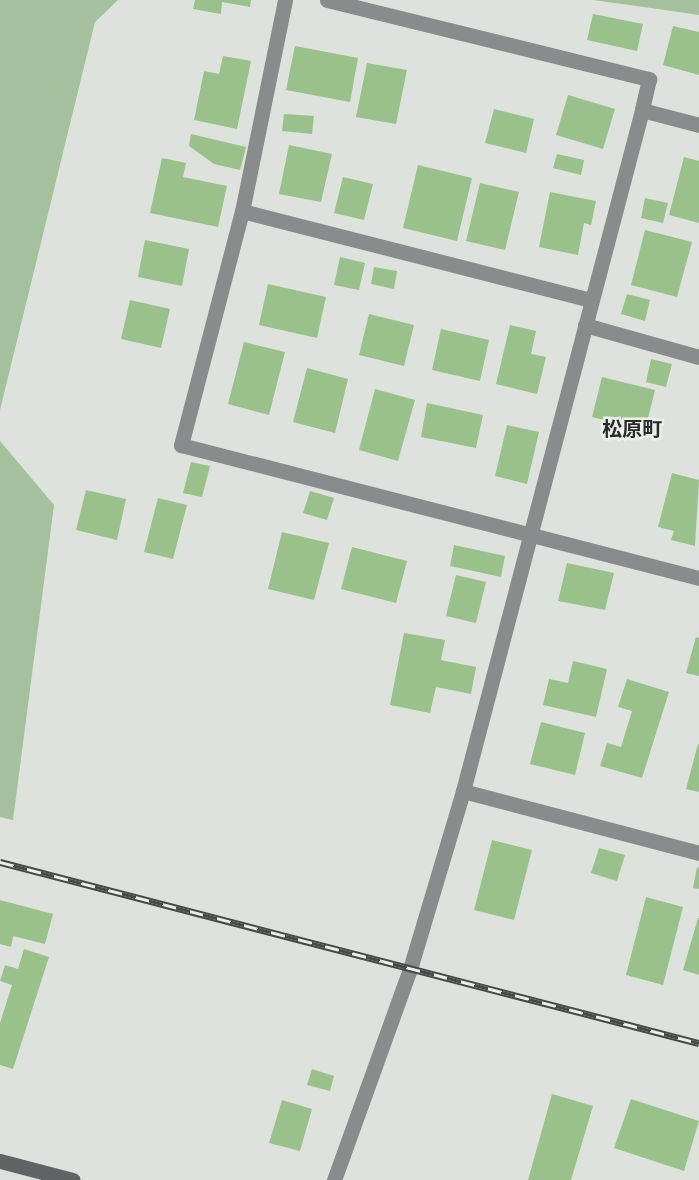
<!DOCTYPE html>
<html>
<head>
<meta charset="utf-8">
<style>
  body { margin:0 }
  #map { position:relative; width:699px; height:1180px; overflow:hidden; background:#dee2dd; font-family:Arial,"Noto Sans JP",sans-serif }
  div>[style] { position:absolute }
  .green>* { inset:0; background:#a5c09c }
  .building>* { inset:0; background:#9ac18c }
  .minor>* { height:15px; margin:-7.5px; padding:0 7.5px; transform-origin:7.5px; border-radius:7.5px; background:#8a8b8d }
  .secondary>* { height:15px; margin:-7.5px; padding:0 7.5px; transform-origin:7.5px; border-radius:7.5px; background:#616366 }
  .rail>* { height:7px; margin-top:-3.5px; transform-origin:0; background:repeating-linear-gradient(90deg,#ebefea 0 14px,#474946 0 28px); box-sizing:border-box; border-block:2px solid #474946 }
  span { translate:-50% -50%; white-space:nowrap; text-align:center; line-height:1.15; -webkit-text-stroke:5px #ebefea; paint-order:stroke }
  .quarter-label { font-size:20px; color:#282b27; font-weight:700 }
</style>
</head>
<body>
<div id="map">
  <div class="green">
    <i style="clip-path:polygon(0 0,118px 0,95px 22px,0 410px)"></i>
    <i style="clip-path:polygon(593px 0,699px 0,699px 15px,658px 9px)"></i>
    <i style="clip-path:polygon(0 441px,54px 505px,13px 820px,0 817px)"></i>
  </div>
  <div class="building">
    <i style="clip-path:polygon(195px 0,251px 0,250px 7px,222px 2px,221px 14px,193px 9px)"></i>
    <i style="clip-path:polygon(593px 14px,643px 24px,637px 51px,587px 40px)"></i>
    <i style="clip-path:polygon(673px 26px,699px 32px,699px 75px,663px 65px)"></i>
    <i style="clip-path:polygon(295px 46px,358px 58px,350px 102px,286px 90px)"></i>
    <i style="clip-path:polygon(223px 56px,251px 61px,237px 129px,194px 120px,204px 71px,219px 74px)"></i>
    <i style="clip-path:polygon(367px 63px,407px 70px,396px 124px,356px 117px)"></i>
    <i style="clip-path:polygon(568px 95px,615px 109px,603px 149px,556px 135px)"></i>
    <i style="clip-path:polygon(494px 109px,534px 119px,526px 153px,485px 143px)"></i>
    <i style="clip-path:polygon(284px 114px,314px 116px,312px 134px,282px 131px)"></i>
    <i style="clip-path:polygon(191px 134px,246px 147px,240px 170px,214px 164px,189px 146px)"></i>
    <i style="clip-path:polygon(289px 145px,332px 154px,321px 202px,279px 194px)"></i>
    <i style="clip-path:polygon(557px 154px,584px 160px,581px 175px,553px 168px)"></i>
    <i style="clip-path:polygon(684px 157px,699px 161px,699px 223px,669px 215px)"></i>
    <i style="clip-path:polygon(162px 158px,186px 163px,183px 177px,227px 186px,218px 227px,150px 213px)"></i>
    <i style="clip-path:polygon(418px 165px,472px 178px,457px 241px,403px 228px)"></i>
    <i style="clip-path:polygon(343px 177px,373px 184px,364px 220px,334px 213px)"></i>
    <i style="clip-path:polygon(480px 183px,519px 192px,505px 250px,466px 241px)"></i>
    <i style="clip-path:polygon(550px 192px,596px 201px,591px 225px,584px 223px,578px 255px,539px 247px)"></i>
    <i style="clip-path:polygon(645px 198px,668px 203px,663px 223px,641px 218px)"></i>
    <i style="clip-path:polygon(645px 230px,692px 242px,677px 297px,631px 285px)"></i>
    <i style="clip-path:polygon(145px 240px,189px 249px,182px 286px,138px 277px)"></i>
    <i style="clip-path:polygon(340px 257px,365px 263px,359px 290px,334px 285px)"></i>
    <i style="clip-path:polygon(374px 267px,397px 271px,394px 289px,371px 284px)"></i>
    <i style="clip-path:polygon(268px 284px,326px 297px,317px 338px,259px 325px)"></i>
    <i style="clip-path:polygon(627px 294px,650px 300px,645px 321px,621px 314px)"></i>
    <i style="clip-path:polygon(130px 300px,170px 309px,161px 348px,121px 339px)"></i>
    <i style="clip-path:polygon(369px 314px,414px 325px,404px 366px,359px 355px)"></i>
    <i style="clip-path:polygon(510px 325px,536px 331px,531px 354px,546px 357px,537px 394px,496px 384px)"></i>
    <i style="clip-path:polygon(441px 329px,489px 340px,480px 381px,432px 370px)"></i>
    <i style="clip-path:polygon(244px 342px,285px 352px,269px 415px,228px 404px)"></i>
    <i style="clip-path:polygon(651px 359px,672px 364px,666px 387px,646px 382px)"></i>
    <i style="clip-path:polygon(307px 368px,348px 379px,335px 433px,293px 422px)"></i>
    <i style="clip-path:polygon(602px 377px,655px 390px,645px 430px,592px 417px)"></i>
    <i style="clip-path:polygon(375px 389px,415px 400px,398px 461px,359px 450px)"></i>
    <i style="clip-path:polygon(427px 403px,483px 415px,476px 448px,421px 437px)"></i>
    <i style="clip-path:polygon(507px 425px,539px 432px,527px 484px,495px 476px)"></i>
    <i style="clip-path:polygon(191px 462px,210px 466px,202px 497px,183px 493px)"></i>
    <i style="clip-path:polygon(672px 473px,699px 480px,695px 546px,671px 540px,674px 531px,658px 527px)"></i>
    <i style="clip-path:polygon(86px 490px,126px 499px,117px 540px,76px 530px)"></i>
    <i style="clip-path:polygon(310px 491px,334px 498px,327px 520px,303px 513px)"></i>
    <i style="clip-path:polygon(158px 498px,187px 505px,173px 559px,144px 552px)"></i>
    <i style="clip-path:polygon(282px 532px,329px 543px,314px 600px,268px 589px)"></i>
    <i style="clip-path:polygon(454px 545px,505px 556px,501px 577px,450px 566px)"></i>
    <i style="clip-path:polygon(352px 547px,407px 561px,396px 603px,341px 589px)"></i>
    <i style="clip-path:polygon(567px 563px,614px 573px,605px 610px,558px 601px)"></i>
    <i style="clip-path:polygon(456px 575px,486px 582px,476px 623px,446px 616px)"></i>
    <i style="clip-path:polygon(404px 633px,445px 640px,441px 660px,476px 667px,471px 694px,436px 687px,430px 713px,390px 705px)"></i>
    <i style="clip-path:polygon(696px 637px,699px 638px,699px 676px,686px 673px)"></i>
    <i style="clip-path:polygon(573px 661px,607px 669px,596px 717px,543px 705px,549px 679px,568px 683px)"></i>
    <i style="clip-path:polygon(627px 679px,669px 692px,642px 778px,600px 766px,607px 743px,621px 747px,632px 711px,618px 707px)"></i>
    <i style="clip-path:polygon(541px 722px,585px 733px,575px 775px,530px 764px)"></i>
    <i style="clip-path:polygon(698px 744px,699px 744px,699px 792px,686px 789px)"></i>
    <i style="clip-path:polygon(492px 840px,532px 850px,514px 920px,474px 910px)"></i>
    <i style="clip-path:polygon(599px 848px,625px 855px,617px 881px,591px 873px)"></i>
    <i style="clip-path:polygon(697px 867px,699px 868px,699px 889px,693px 888px)"></i>
    <i style="clip-path:polygon(646px 897px,683px 907px,663px 985px,626px 975px)"></i>
    <i style="clip-path:polygon(0 900px,53px 914px,45px 944px,13px 936px,11px 947px,0 944px)"></i>
    <i style="clip-path:polygon(698px 918px,699px 918px,699px 975px,683px 970px)"></i>
    <i style="clip-path:polygon(24px 949px,49px 957px,13px 1069px,0 1065px,0 1023px,12px 985px,0 981px,5px 965px,18px 969px)"></i>
    <i style="clip-path:polygon(312px 1069px,334px 1076px,330px 1091px,307px 1085px)"></i>
    <i style="clip-path:polygon(552px 1094px,593px 1106px,571px 1180px,528px 1180px)"></i>
    <i style="clip-path:polygon(631px 1099px,699px 1121px,684px 1171px,614px 1148px)"></i>
    <i style="clip-path:polygon(282px 1100px,312px 1109px,300px 1151px,269px 1143px)"></i>
  </div>
  <div class="minor">
    <i style="left:285px;top:0;width:215px;rotate:101.5deg"></i>
    <i style="left:242px;top:211px;width:361px;rotate:14.3deg"></i>
    <i style="left:327px;top:0;width:332px;rotate:13.8deg"></i>
    <i style="left:649px;top:79px;width:32px;rotate:103deg"></i>
    <i style="left:242px;top:211px;width:242px;rotate:104.6deg"></i>
    <i style="left:181px;top:445px;width:535px;rotate:14.4deg"></i>
    <i style="left:585px;top:325px;width:118px;rotate:15.7deg"></i>
    <i style="left:463px;top:791px;width:704px;rotate:-75.27deg"></i>
    <i style="left:642px;top:110px;width:59px;rotate:14.7deg"></i>
    <i style="left:334px;top:1180px;width:224px;rotate:-70.2deg"></i>
    <i style="left:410px;top:969px;width:186px;rotate:-73.4deg"></i>
    <i style="left:463px;top:791px;width:244px;rotate:14.7deg"></i>
  </div>
  <div class="secondary">
    <i style="left:0;top:1161px;width:75px;rotate:14.6deg"></i>
  </div>
  <div class="rail">
    <i style="left:0;top:862px;width:722px;rotate:14.52deg"></i>
  </div>
  <div class="quarter-label">
    <span style="left:632px;top:429px">松原町</span>
  </div>
</div>
</body>
</html>
